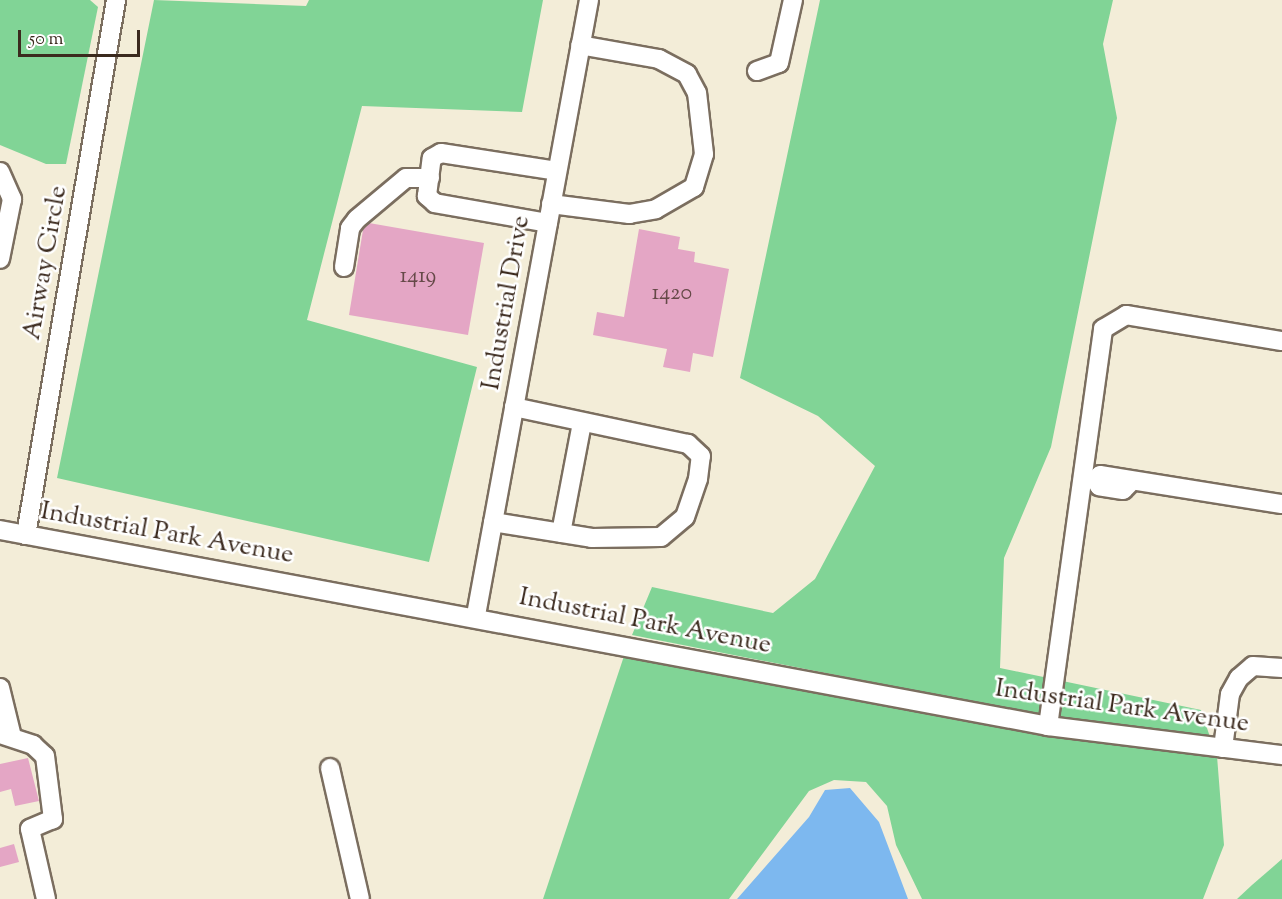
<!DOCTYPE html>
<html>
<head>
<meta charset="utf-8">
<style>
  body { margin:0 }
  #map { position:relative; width:1282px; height:899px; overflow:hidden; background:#f3edd8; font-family:"Sorts Mill Goudy",serif }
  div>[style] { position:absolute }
  .green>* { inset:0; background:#81d496 }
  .water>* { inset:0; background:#7db8ef }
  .building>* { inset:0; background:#e4a6c5 }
  .roads { filter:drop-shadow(2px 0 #7b6e5f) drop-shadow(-2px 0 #7b6e5f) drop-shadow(0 2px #7b6e5f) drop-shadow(0 -2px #7b6e5f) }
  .minor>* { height:18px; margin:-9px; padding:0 9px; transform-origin:9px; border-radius:9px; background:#fff }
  span { translate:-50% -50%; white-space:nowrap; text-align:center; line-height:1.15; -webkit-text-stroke:5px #fff; paint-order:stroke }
  .number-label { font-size:22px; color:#654948 }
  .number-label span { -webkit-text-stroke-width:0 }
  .street-label { font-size:26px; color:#3b2a1e }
  .scale { position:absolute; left:18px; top:30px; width:122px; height:27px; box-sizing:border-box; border:3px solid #3b2a1e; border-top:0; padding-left:8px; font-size:18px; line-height:21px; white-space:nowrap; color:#3b2a1e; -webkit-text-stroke:4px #fff; paint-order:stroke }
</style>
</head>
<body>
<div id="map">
  <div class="green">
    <i style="clip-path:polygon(0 0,90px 0,98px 7px,66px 164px,46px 164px,0 145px)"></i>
    <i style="clip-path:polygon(154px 0,306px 6px,309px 0,543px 0,522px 112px,362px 106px,307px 320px,477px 367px,429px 562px,57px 478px)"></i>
    <i style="clip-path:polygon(820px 0,1113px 0,1103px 44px,1117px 118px,1051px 447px,1004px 558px,1000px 668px,1201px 710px,1210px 737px,1050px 717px,632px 635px,652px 587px,773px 613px,815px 579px,875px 466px,818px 416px,740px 378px)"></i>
    <i style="clip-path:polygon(625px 653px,1045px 735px,1217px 756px,1224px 845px,1203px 899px,922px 899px,896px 845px,887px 806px,866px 782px,834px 780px,809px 791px,729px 899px,543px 899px)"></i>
    <i style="clip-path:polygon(1282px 859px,1282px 899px,1237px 899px,1252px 885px)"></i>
  </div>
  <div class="water">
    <i style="clip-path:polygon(850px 788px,879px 822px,908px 899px,737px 899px,809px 817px,825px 790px)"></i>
  </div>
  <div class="building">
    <i style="clip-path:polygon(369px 223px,484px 243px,468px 335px,349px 315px,363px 230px)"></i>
    <i style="clip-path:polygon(639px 229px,680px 237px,678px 249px,695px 252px,694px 262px,729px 269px,713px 357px,693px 353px,690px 372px,663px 367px,667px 349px,593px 335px,597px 312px,624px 317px)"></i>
    <i style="clip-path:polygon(28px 758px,39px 801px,15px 806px,11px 789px,0 792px,0 764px)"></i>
    <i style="clip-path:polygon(14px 844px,19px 862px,0 867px,0 848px)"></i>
  </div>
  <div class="roads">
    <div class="minor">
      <i style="left:757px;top:71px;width:23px;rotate:-20deg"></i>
      <i style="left:779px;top:63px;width:65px;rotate:-77.5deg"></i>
      <i style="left:0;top:172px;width:30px;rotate:66deg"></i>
      <i style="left:12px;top:199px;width:61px;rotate:101.3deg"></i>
      <i style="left:551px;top:204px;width:79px;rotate:7.3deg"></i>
      <i style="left:629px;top:214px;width:27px;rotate:-10deg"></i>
      <i style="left:656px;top:209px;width:44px;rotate:-30.1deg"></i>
      <i style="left:694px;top:187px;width:34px;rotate:-73deg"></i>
      <i style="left:704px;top:154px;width:61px;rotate:-96.5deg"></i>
      <i style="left:697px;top:93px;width:21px;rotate:-118deg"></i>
      <i style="left:687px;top:74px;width:32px;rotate:-152deg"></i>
      <i style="left:659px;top:59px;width:80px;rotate:-170deg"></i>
      <i style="left:548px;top:223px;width:115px;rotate:-170deg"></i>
      <i style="left:435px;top:203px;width:11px;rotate:-139deg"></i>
      <i style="left:427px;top:196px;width:38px;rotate:-83deg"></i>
      <i style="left:432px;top:158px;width:10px;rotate:-29deg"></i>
      <i style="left:441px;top:153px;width:117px;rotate:8.8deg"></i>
      <i style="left:344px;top:267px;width:39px;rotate:-81deg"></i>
      <i style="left:350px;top:228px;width:11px;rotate:-52deg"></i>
      <i style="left:357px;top:219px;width:64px;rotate:-39.9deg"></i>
      <i style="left:406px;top:178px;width:24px"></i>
      <i style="left:1129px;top:484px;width:8px;rotate:135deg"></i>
      <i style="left:1123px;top:490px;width:24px;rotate:-171deg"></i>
      <i style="left:1099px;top:486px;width:7px;rotate:-117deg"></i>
      <i style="left:1096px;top:480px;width:6px;rotate:-51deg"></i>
      <i style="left:1100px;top:475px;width:184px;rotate:9.1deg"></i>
      <i style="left:493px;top:522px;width:100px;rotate:9.2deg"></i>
      <i style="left:592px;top:538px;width:69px;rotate:-0.8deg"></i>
      <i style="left:661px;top:537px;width:31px;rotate:-40deg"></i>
      <i style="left:685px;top:517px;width:40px;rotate:-71.1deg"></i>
      <i style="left:698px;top:479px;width:23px;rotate:-83deg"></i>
      <i style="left:701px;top:456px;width:18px;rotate:-137deg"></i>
      <i style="left:688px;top:444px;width:178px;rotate:-168deg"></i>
      <i style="left:0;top:530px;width:1066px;rotate:10.59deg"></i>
      <i style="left:1048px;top:726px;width:236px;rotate:7.1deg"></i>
      <i style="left:561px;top:533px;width:112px;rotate:-79.2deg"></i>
      <i style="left:26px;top:535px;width:543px;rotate:-80.45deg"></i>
      <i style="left:476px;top:615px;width:625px;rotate:-79.59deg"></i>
      <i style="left:0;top:688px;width:50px;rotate:76.2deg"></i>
      <i style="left:1048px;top:726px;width:401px;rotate:-82.1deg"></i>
      <i style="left:1103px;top:329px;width:27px;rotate:-31deg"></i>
      <i style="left:1126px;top:315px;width:158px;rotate:9.5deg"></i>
      <i style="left:0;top:734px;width:35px;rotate:18deg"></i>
      <i style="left:33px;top:745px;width:16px;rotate:43deg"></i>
      <i style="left:45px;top:756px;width:64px;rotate:82.8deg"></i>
      <i style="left:53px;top:819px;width:25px;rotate:157deg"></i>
      <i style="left:30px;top:829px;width:72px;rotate:77.1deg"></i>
      <i style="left:1223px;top:748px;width:54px;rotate:-82.6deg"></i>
      <i style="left:1230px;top:694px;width:18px;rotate:-61deg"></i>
      <i style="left:1239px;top:678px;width:18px;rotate:-41deg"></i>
      <i style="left:1253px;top:666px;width:29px;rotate:4deg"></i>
      <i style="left:330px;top:768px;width:134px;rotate:77.1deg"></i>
    </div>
  </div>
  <div class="number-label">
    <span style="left:418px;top:278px">1419</span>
    <span style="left:672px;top:295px">1420</span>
  </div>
  <div class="street-label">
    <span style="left:46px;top:263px;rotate:-80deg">Airway Circle</span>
    <span style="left:507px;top:303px;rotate:-80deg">Industrial Drive</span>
    <span style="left:167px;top:534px;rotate:10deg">Industrial Park Avenue</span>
    <span style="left:645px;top:622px;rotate:11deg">Industrial Park Avenue</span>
    <span style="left:1122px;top:707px;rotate:8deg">Industrial Park Avenue</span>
  </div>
  <div class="scale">50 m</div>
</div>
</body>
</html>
